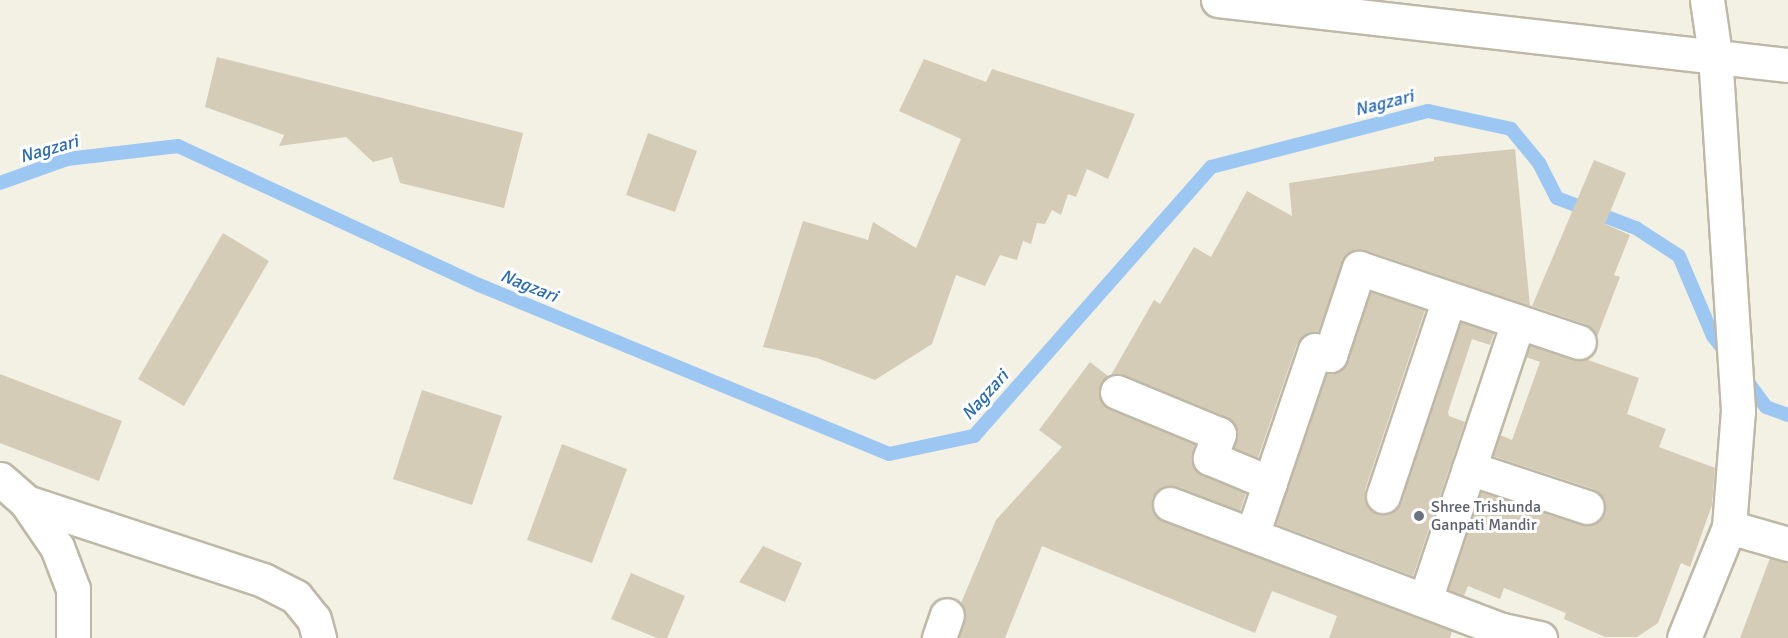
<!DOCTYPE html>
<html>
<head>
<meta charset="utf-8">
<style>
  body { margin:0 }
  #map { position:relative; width:1788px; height:638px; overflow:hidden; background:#f3f0e4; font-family:Signika,sans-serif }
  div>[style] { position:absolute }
  .stream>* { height:14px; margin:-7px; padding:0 7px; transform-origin:7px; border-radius:7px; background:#9cc7f3 }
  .building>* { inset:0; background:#d5ccb8 }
  .roads { filter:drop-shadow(2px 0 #beb8a6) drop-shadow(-2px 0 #beb8a6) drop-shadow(0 2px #beb8a6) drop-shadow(0 -2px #beb8a6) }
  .minor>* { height:33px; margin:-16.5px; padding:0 16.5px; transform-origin:16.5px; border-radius:16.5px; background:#fff }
  .dots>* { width:16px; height:16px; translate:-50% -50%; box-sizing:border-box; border:3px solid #fff; border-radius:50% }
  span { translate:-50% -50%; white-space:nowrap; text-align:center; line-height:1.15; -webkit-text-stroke:6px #fff; paint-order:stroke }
  .worship-label { font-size:16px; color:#5b616d }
  .left { translate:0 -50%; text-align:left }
  .water-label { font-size:18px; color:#296bb5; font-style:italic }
</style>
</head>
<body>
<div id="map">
  <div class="stream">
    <i style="left:0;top:183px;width:71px;rotate:-19.7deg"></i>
    <i style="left:67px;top:159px;width:112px;rotate:-6.7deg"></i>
    <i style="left:178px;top:146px;width:332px;rotate:24.8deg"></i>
    <i style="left:479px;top:285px;width:443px;rotate:22.4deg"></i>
    <i style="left:889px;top:454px;width:87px;rotate:-12deg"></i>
    <i style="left:974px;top:436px;width:359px;rotate:-48.6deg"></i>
    <i style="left:1211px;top:167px;width:224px;rotate:-14.5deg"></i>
    <i style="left:1428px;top:111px;width:85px;rotate:12.2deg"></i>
    <i style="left:1511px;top:129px;width:44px;rotate:50.5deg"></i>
    <i style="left:1539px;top:163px;width:39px;rotate:63deg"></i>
    <i style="left:1557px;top:198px;width:85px;rotate:20.8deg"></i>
    <i style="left:1636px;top:228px;width:51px;rotate:33.1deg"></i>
    <i style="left:1679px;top:256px;width:87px;rotate:67deg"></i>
    <i style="left:1713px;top:336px;width:23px;rotate:52deg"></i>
    <i style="left:1742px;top:374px;width:41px;rotate:54deg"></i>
    <i style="left:1766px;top:407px;width:23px;rotate:20deg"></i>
  </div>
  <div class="building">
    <i style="clip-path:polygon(217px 57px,523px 133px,504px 208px,400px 183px,392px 157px,373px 162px,346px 137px,279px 146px,284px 135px,205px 107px)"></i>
    <i style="clip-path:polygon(924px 59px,986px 82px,992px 69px,1135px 114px,1108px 179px,1087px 169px,1076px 197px,1068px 194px,1061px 215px,1052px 210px,1045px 224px,1037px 223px,1031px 244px,1023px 241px,1017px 260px,1000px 255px,985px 286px,956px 275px,932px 344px,875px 380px,817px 358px,763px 347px,803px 221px,868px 240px,873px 222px,916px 248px,961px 139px,899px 111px)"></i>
    <i style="clip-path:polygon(648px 133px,697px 151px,675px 212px,626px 195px)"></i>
    <i style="clip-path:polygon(1515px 149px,1530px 306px,1365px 250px,1347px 254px,1318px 332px,1303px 336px,1297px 344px,1258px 458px,1234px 448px,1237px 431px,1226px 417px,1124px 375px,1111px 375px,1154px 300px,1160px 304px,1194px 247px,1211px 257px,1247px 191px,1292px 216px,1289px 183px,1434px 161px,1434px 157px)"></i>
    <i style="clip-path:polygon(1594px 160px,1626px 173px,1605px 224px,1630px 235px,1614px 275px,1620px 277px,1597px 337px,1585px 324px,1532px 306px)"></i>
    <i style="clip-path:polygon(223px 233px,269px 261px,184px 406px,138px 379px)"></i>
    <i style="clip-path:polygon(1371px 292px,1425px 310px,1365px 490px,1365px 500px,1377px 514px,1387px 514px,1401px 502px,1461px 322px,1494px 333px,1490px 345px,1472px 339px,1448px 412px,1449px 416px,1465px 422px,1413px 576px,1276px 524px,1327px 373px,1342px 369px,1348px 361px)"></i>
    <i style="clip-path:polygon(1530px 345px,1573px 360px,1589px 357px,1588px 360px,1639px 378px,1627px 414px,1666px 429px,1659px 447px,1715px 468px,1712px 505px,1690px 567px,1681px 563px,1658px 623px,1637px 637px,1605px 637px,1564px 619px,1566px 613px,1504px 588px,1500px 599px,1468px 586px,1464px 596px,1448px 590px,1481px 492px,1582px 525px,1591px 525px,1605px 513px,1605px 503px,1593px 489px,1493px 456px,1500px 435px,1512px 440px,1540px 362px,1526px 357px)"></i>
    <i style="clip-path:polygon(1090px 362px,1108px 376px,1100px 385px,1103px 404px,1195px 444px,1191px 460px,1196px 470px,1246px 493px,1240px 511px,1166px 486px,1152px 498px,1156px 516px,1452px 631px,1450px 638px,1329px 638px,1337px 616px,1272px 591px,1255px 633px,1042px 546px,1005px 638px,959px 638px,965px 621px,961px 603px,996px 520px,1062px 447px,1039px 430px)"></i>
    <i style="clip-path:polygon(0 374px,122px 421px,99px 481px,0 443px)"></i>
    <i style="clip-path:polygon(422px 390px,502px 416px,472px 505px,393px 479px)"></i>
    <i style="clip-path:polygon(562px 444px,627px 469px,592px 563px,527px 540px)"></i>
    <i style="clip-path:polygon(763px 546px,802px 563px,785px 602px,739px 582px)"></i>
    <i style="clip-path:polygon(1770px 558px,1788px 562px,1788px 638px,1740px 638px)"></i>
    <i style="clip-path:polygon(631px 573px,685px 596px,667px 638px,657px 638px,611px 619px)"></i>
  </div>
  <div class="roads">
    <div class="minor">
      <i style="left:1218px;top:0;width:574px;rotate:6.51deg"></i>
      <i style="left:1707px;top:0;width:55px;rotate:81.6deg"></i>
      <i style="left:1715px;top:54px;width:357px;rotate:86.3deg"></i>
      <i style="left:1738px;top:410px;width:117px;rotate:94.4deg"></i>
      <i style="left:1117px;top:392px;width:110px;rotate:22.4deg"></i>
      <i style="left:1219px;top:434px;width:26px;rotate:111deg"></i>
      <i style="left:1210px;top:458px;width:65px;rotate:22.6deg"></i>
      <i style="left:1469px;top:468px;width:124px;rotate:18.3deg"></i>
      <i style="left:0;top:479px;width:35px;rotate:41deg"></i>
      <i style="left:26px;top:502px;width:55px;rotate:55.4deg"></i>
      <i style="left:57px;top:547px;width:45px;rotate:69.1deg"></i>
      <i style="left:73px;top:589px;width:49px;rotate:90deg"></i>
      <i style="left:1383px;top:496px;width:208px;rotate:-71.5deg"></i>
      <i style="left:26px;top:502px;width:250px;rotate:18.2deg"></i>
      <i style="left:263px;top:580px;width:37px;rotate:27deg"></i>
      <i style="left:296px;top:597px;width:28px;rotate:51deg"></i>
      <i style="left:314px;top:619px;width:20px;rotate:75deg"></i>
      <i style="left:1170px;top:504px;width:355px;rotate:20.8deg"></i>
      <i style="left:1252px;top:535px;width:195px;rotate:-71.2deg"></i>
      <i style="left:1315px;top:350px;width:16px;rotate:18deg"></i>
      <i style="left:1330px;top:355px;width:92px;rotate:-71.6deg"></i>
      <i style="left:1359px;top:268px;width:232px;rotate:18.6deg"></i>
      <i style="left:1425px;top:600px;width:293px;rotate:-71.5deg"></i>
      <i style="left:939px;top:638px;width:24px;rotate:-71deg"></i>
      <i style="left:1496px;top:638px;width:10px;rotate:-53deg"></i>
      <i style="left:1502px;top:630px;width:39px;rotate:12deg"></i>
      <i style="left:1684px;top:638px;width:120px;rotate:-67.9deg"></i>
      <i style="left:1729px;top:527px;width:61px;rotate:16.1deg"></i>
    </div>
  </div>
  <div class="dots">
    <i style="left:1419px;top:516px;background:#6b7280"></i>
  </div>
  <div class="worship-label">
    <span class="left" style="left:1431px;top:516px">Shree Trishunda<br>Ganpati Mandir</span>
  </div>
  <div class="water-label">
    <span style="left:1384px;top:103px;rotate:-14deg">Nagzari</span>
    <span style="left:49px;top:149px;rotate:-16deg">Nagzari</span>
    <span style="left:529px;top:286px;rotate:22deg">Nagzari</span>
    <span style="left:985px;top:395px;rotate:-48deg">Nagzari</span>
  </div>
</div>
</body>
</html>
